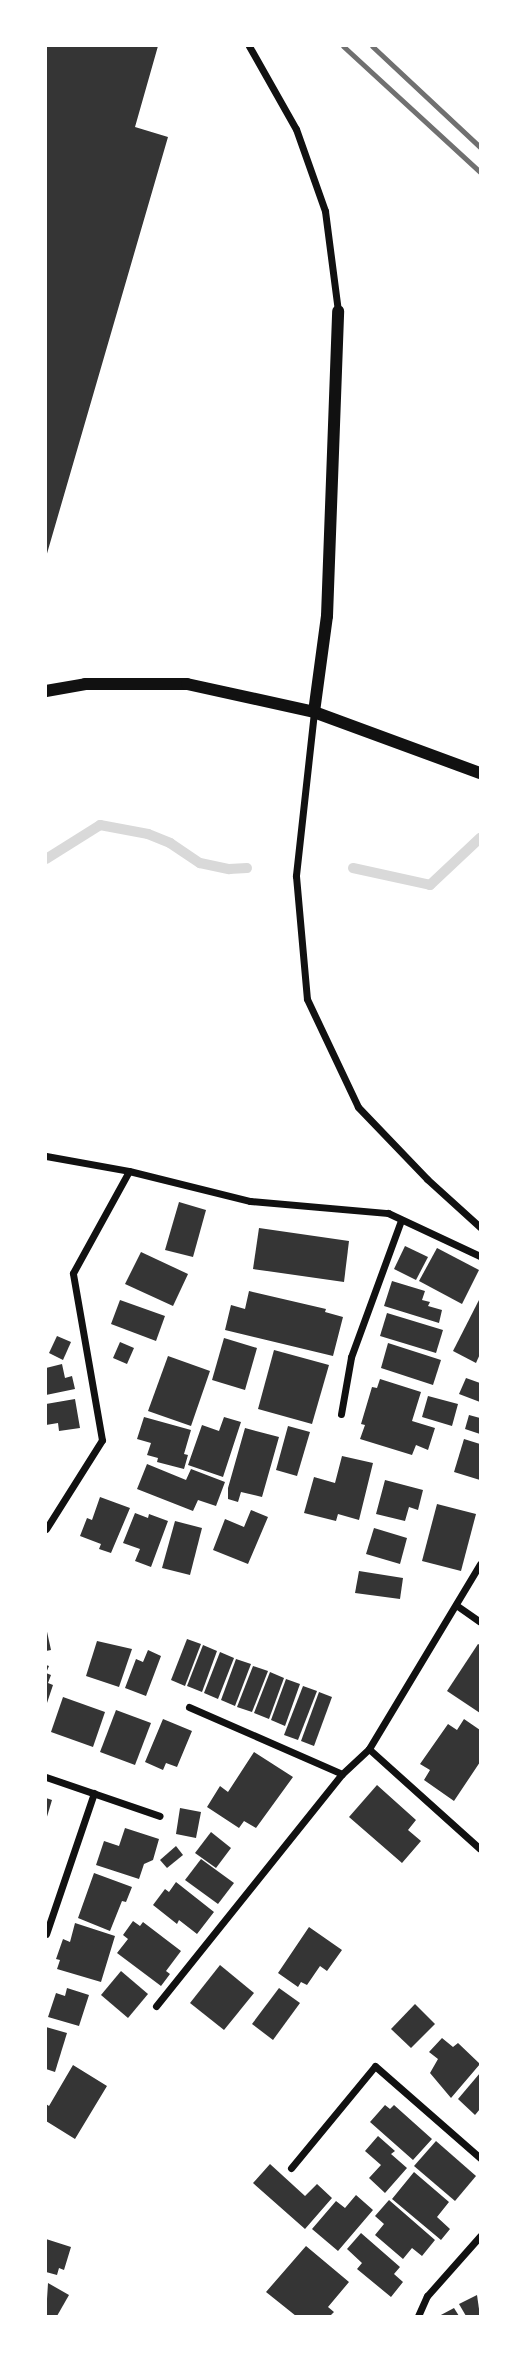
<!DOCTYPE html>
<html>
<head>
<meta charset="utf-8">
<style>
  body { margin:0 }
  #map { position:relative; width:526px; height:2362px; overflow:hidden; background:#fff; font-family:"Open Sans",sans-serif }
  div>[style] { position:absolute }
  .stream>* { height:10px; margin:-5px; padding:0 5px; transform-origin:5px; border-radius:5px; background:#d9d9d9 }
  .building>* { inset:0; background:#353535 }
  .minor>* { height:7px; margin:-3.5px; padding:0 3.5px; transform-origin:3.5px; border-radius:3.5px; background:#111 }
  .tertiary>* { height:12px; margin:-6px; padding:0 6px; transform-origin:6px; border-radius:6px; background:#111 }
  .rail>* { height:5px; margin:-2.5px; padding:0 2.5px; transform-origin:2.5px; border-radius:2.5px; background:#707070 }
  span { translate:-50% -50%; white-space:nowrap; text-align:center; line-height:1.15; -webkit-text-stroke:5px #fff; paint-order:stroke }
  .frame { position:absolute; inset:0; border:47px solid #fff; pointer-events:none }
</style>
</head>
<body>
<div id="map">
  <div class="stream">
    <i style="left:46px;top:859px;width:64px;rotate:-32.2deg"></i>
    <i style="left:100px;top:825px;width:49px;rotate:10.6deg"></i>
    <i style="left:148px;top:834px;width:24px;rotate:22deg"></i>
    <i style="left:170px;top:843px;width:36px;rotate:34deg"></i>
    <i style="left:200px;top:863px;width:30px;rotate:12deg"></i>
    <i style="left:229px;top:869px;width:18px;rotate:-3deg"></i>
    <i style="left:353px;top:868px;width:79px;rotate:12.4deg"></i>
    <i style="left:430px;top:885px;width:69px;rotate:-43.2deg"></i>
  </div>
  <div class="building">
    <i style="clip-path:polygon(46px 46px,158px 46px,135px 127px,168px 137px,46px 557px)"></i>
    <i style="clip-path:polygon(179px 1202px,206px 1210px,193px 1257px,165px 1250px)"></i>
    <i style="clip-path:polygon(259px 1228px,349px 1241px,344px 1282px,253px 1269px)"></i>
    <i style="clip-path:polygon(405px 1246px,428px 1257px,416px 1280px,394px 1269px)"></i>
    <i style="clip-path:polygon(437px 1248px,479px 1270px,462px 1304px,419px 1281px)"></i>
    <i style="clip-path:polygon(141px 1252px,188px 1274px,173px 1306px,125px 1284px)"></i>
    <i style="clip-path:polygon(392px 1281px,425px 1291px,422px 1300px,430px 1302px,428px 1306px,442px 1310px,439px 1323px,384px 1306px)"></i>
    <i style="clip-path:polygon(249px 1291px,326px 1309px,325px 1312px,343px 1317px,333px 1356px,225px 1330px,231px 1305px,245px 1309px)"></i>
    <i style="clip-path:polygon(480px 1298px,480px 1354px,476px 1363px,453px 1351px)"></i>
    <i style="clip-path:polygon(120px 1300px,165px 1316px,156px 1341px,111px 1324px)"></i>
    <i style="clip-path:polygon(387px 1313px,443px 1330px,436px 1353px,380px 1336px)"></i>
    <i style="clip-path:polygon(57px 1336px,71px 1342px,63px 1360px,49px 1353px)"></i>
    <i style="clip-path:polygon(224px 1338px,257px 1348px,245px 1390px,212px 1380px)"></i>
    <i style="clip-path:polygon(120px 1342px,134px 1348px,127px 1364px,113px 1358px)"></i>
    <i style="clip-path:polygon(388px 1343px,441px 1360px,433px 1385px,381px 1368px)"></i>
    <i style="clip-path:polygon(274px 1350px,329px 1365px,312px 1424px,258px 1409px)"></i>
    <i style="clip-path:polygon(168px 1356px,210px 1371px,191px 1426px,148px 1411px)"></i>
    <i style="clip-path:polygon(62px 1364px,65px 1378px,72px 1376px,75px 1389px,46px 1395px,46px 1368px)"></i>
    <i style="clip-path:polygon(466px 1378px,480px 1383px,480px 1402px,459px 1394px)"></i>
    <i style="clip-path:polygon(380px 1379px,421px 1392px,412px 1421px,435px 1428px,428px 1450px,416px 1445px,412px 1455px,360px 1439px,365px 1425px,361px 1424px,372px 1387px,377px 1388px)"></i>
    <i style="clip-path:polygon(428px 1396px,458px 1404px,452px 1426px,422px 1417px)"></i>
    <i style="clip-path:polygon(75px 1399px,80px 1428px,59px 1431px,58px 1423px,46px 1425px,46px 1404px)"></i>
    <i style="clip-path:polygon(469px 1415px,480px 1418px,480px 1434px,465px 1429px)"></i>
    <i style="clip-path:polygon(144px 1417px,191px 1430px,184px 1454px,188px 1455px,184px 1469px,157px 1462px,158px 1458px,147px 1455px,151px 1443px,137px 1439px)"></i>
    <i style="clip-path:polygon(224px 1417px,241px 1422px,223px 1477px,188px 1465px,202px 1425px,219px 1431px)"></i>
    <i style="clip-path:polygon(288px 1426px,310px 1432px,297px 1476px,276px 1470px)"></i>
    <i style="clip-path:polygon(245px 1428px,279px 1437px,262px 1497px,241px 1492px,238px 1502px,228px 1499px,228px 1488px)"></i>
    <i style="clip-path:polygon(464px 1439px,480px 1444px,480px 1480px,454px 1472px)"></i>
    <i style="clip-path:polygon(342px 1456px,373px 1463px,359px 1520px,338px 1514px,336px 1521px,304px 1513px,314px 1477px,335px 1483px)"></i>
    <i style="clip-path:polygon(147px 1464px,186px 1480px,191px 1469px,225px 1482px,216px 1506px,198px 1500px,193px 1511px,137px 1489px)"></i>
    <i style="clip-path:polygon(385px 1480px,423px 1490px,418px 1510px,409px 1507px,405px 1521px,376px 1514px)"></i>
    <i style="clip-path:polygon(100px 1497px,130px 1508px,111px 1553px,99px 1549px,101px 1544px,80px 1536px,87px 1518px,92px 1520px)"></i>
    <i style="clip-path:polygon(437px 1504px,476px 1514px,461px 1571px,422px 1561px)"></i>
    <i style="clip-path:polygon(251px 1510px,268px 1517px,248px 1564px,213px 1550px,225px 1519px,244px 1527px)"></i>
    <i style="clip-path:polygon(135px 1513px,148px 1518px,149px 1514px,168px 1521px,151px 1567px,135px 1561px,140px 1549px,123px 1543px)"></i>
    <i style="clip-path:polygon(175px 1521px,202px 1528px,190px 1575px,162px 1568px)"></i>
    <i style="clip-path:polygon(374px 1528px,407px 1538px,400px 1564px,366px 1554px)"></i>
    <i style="clip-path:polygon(359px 1571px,403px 1578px,400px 1599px,355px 1593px)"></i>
    <i style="clip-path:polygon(46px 1627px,51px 1650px,46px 1651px)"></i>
    <i style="clip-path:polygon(187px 1639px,201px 1644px,185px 1686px,171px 1680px)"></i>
    <i style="clip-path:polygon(97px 1641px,132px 1649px,119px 1687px,86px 1676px)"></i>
    <i style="clip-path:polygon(478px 1644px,480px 1645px,480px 1713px,447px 1691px)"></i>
    <i style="clip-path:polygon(203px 1645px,217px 1651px,202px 1692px,187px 1686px)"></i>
    <i style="clip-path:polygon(148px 1650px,161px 1656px,146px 1696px,125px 1688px,136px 1659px,143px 1662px)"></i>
    <i style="clip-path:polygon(220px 1652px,234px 1658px,218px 1699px,204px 1693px)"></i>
    <i style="clip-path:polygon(236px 1659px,251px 1664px,235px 1706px,221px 1700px)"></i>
    <i style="clip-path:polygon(46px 1665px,49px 1666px,46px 1673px,51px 1675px,48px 1683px,53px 1685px,46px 1706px)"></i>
    <i style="clip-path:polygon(253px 1666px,268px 1671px,252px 1712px,237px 1707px)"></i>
    <i style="clip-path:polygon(270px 1672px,284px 1678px,269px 1719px,254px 1713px)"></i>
    <i style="clip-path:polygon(286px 1679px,300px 1684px,285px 1726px,271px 1720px)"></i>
    <i style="clip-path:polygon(303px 1686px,317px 1691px,298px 1740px,284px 1735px)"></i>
    <i style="clip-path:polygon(319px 1692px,332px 1697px,314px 1746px,301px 1741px)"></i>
    <i style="clip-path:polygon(63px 1697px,105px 1712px,93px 1747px,51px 1732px)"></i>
    <i style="clip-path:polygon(116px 1710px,151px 1723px,135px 1765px,100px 1752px)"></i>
    <i style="clip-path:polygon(163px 1719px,192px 1731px,177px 1767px,166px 1763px,163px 1770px,145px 1762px)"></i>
    <i style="clip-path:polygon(464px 1719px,480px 1730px,480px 1762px,454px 1801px,424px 1780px,430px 1770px,420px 1764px,448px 1724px,457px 1730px)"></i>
    <i style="clip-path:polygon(254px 1752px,293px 1777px,256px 1828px,244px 1821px,239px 1828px,207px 1807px,220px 1786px,228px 1792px)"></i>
    <i style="clip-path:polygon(377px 1785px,416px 1820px,408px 1830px,421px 1841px,402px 1863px,349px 1817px)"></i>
    <i style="clip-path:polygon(46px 1798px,52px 1800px,46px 1820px)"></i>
    <i style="clip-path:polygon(180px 1808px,201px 1812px,196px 1838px,176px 1834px)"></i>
    <i style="clip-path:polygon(125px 1828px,159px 1839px,153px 1860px,144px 1864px,139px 1879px,96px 1865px,104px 1841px,119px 1846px)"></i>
    <i style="clip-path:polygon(211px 1832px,231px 1848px,216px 1868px,195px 1853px)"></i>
    <i style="clip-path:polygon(176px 1846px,183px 1855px,167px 1868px,160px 1860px)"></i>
    <i style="clip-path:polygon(201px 1859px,234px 1883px,218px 1904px,185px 1880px)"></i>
    <i style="clip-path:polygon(94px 1873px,132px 1887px,126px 1902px,122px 1901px,110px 1931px,78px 1918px)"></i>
    <i style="clip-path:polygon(176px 1882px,214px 1912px,197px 1934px,179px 1920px,177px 1924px,153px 1905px,165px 1889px,169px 1892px)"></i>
    <i style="clip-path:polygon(133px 1921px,140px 1926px,143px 1922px,181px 1951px,166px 1971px,170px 1974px,161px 1986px,117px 1953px,128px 1939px,123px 1935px)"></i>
    <i style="clip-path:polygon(75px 1923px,115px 1936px,101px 1982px,57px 1969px,60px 1960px,56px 1959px,63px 1939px,70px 1942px)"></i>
    <i style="clip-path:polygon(309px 1927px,342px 1950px,327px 1971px,320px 1966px,307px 1985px,301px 1982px,298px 1987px,278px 1973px)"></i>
    <i style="clip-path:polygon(220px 1965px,254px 1993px,224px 2030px,190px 2003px)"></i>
    <i style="clip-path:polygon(121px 1971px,148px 1994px,128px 2018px,101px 1995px)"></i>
    <i style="clip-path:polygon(67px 1988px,89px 1995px,79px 2026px,48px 2017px,56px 1993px,65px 1996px)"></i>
    <i style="clip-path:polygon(279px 1988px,300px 2003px,273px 2040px,252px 2024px)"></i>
    <i style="clip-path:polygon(415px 2004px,435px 2024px,411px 2048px,391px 2029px)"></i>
    <i style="clip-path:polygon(46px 2027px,67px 2033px,55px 2072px,46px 2069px)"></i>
    <i style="clip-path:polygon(442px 2038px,453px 2047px,458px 2043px,480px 2064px,451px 2098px,430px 2073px,438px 2059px,429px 2052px)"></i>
    <i style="clip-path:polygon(73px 2065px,107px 2086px,75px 2139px,46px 2121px,46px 2104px,49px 2106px)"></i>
    <i style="clip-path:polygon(480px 2073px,480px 2109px,475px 2115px,458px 2099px)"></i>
    <i style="clip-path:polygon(385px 2105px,390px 2109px,394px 2105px,432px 2139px,413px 2160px,370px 2122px)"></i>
    <i style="clip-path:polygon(378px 2136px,395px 2151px,391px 2154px,407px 2168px,385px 2193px,369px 2178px,381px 2165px,365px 2151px)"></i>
    <i style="clip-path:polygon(436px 2141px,476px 2176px,455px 2201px,414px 2166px)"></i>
    <i style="clip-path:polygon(270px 2164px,305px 2196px,317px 2184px,332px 2198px,305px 2229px,253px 2183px)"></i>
    <i style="clip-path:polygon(414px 2172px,449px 2202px,437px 2217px,450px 2229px,441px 2240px,392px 2199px)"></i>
    <i style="clip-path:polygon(356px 2195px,373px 2210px,338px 2251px,312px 2229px,336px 2201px,345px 2208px)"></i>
    <i style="clip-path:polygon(389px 2200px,435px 2240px,422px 2256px,412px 2248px,403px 2259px,375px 2235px,384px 2224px,375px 2216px)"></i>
    <i style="clip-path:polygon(361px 2233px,400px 2267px,394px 2274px,403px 2282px,391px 2297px,357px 2269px,362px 2263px,347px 2249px)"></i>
    <i style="clip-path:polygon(46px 2239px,71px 2247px,64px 2270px,59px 2268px,57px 2275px,46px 2272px)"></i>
    <i style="clip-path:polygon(306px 2246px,349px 2282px,328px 2307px,334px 2312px,330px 2316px,296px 2316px,266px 2292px)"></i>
    <i style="clip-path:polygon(48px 2283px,69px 2295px,57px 2316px,46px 2316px)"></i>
    <i style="clip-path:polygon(477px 2295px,480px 2316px,466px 2316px,459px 2304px)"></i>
    <i style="clip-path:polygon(454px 2308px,459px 2316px,439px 2316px)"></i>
  </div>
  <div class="minor">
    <i style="left:249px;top:46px;width:95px;rotate:60.5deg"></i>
    <i style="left:296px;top:129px;width:87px;rotate:70.5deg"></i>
    <i style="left:325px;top:211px;width:101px;rotate:82.6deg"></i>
    <i style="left:314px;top:712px;width:165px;rotate:96.3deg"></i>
    <i style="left:296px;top:876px;width:123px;rotate:84.9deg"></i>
    <i style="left:307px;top:999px;width:119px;rotate:64.7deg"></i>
    <i style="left:358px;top:1107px;width:100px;rotate:46.2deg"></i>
    <i style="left:427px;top:1179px;width:72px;rotate:42.2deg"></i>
    <i style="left:46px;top:1156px;width:84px;rotate:10.2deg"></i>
    <i style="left:129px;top:1171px;width:125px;rotate:13.9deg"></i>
    <i style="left:250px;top:1201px;width:139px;rotate:5deg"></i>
    <i style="left:388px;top:1213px;width:102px;rotate:25.1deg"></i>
    <i style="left:341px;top:1414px;width:58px;rotate:-80deg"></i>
    <i style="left:351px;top:1357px;width:146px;rotate:-69.9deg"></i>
    <i style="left:46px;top:1529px;width:105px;rotate:-57.8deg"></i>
    <i style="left:102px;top:1440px;width:169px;rotate:-99.9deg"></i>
    <i style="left:73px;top:1273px;width:116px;rotate:-61.2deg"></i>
    <i style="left:480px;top:1564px;width:216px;rotate:121deg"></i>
    <i style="left:369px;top:1749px;width:149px;rotate:42deg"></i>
    <i style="left:456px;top:1605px;width:29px;rotate:35deg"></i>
    <i style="left:189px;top:1707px;width:167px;rotate:23.6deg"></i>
    <i style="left:46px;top:1777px;width:120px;rotate:18.9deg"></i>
    <i style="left:46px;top:1934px;width:149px;rotate:-71.2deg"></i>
    <i style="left:156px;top:2006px;width:297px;rotate:-51.3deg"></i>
    <i style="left:342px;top:1774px;width:37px;rotate:-43deg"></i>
    <i style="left:291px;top:2168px;width:132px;rotate:-50.5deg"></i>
    <i style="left:375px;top:2066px;width:140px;rotate:41.2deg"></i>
    <i style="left:418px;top:2316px;width:22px;rotate:-66deg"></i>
    <i style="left:427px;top:2296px;width:80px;rotate:-48.5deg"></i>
  </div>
  <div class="tertiary">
    <i style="left:46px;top:691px;width:40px;rotate:-10deg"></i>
    <i style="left:85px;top:684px;width:102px"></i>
    <i style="left:187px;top:684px;width:130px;rotate:12.4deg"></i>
    <i style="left:314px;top:712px;width:177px;rotate:20.2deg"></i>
    <i style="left:314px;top:712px;width:97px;rotate:-82.3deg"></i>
    <i style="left:327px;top:616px;width:305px;rotate:-87.9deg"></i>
  </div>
  <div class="rail">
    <i style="left:343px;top:46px;width:186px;rotate:42.6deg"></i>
    <i style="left:372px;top:46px;width:148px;rotate:43.1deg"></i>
  </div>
  <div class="frame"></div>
</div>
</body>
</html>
